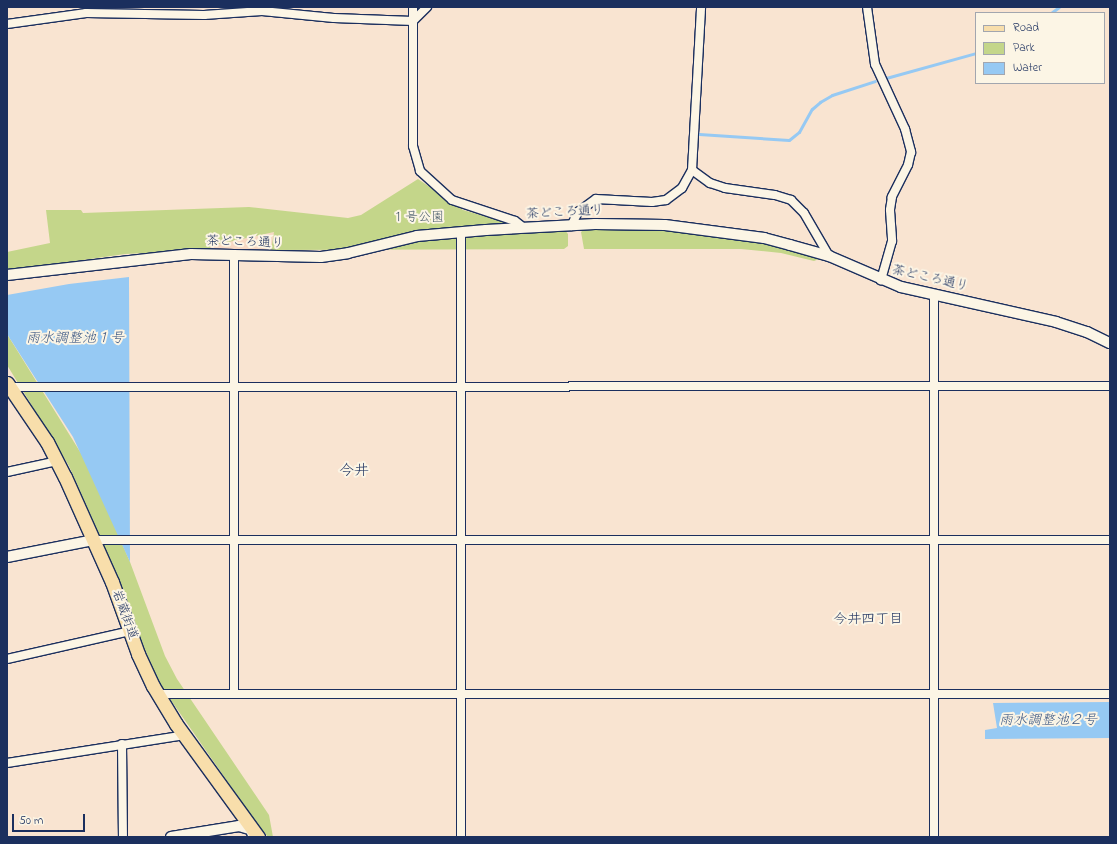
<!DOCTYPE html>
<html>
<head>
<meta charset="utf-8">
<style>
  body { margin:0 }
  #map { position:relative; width:1117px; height:844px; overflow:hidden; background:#f9e4d1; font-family:"Indie Flower","Klee One",sans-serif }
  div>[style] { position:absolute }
  .built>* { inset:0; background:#f7d8c3 }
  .green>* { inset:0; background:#c4d68a }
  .water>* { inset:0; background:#96c9f3 }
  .stream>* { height:3px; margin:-1.5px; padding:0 1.5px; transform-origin:1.5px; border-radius:1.5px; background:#96c9f3 }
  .roads { filter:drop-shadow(1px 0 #1b2f5e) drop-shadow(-1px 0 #1b2f5e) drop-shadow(0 1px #1b2f5e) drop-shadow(0 -1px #1b2f5e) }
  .minor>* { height:8px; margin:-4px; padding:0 4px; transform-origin:4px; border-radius:4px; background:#fcf5e5 }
  .tertiary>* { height:10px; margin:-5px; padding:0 5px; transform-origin:5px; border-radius:5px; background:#fcf5e5 }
  .primary>* { height:13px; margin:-6.5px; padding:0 6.5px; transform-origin:6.5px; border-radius:6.5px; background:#f8deab }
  span { translate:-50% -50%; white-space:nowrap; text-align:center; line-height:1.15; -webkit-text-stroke:4px #fcf5e5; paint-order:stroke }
  .street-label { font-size:13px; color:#1b2f5e }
  .park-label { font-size:13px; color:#455969 }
  .water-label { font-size:14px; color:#3a5683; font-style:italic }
  .neighbourhood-label { font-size:14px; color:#1b2f5e }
  .quarter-label { font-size:15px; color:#1b2f5e }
  .frame { position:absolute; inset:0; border:8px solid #1b2f5e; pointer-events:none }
  .legend { position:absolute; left:975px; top:12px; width:130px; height:72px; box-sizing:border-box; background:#fcf5e5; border:1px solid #a2a6af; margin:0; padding:5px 7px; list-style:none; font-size:12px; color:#1b2f5e }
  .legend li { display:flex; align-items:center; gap:8px; height:20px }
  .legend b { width:20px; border:1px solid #a2a6af }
  .scale { position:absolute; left:12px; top:814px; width:73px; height:18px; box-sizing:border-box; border:2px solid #1b2f5e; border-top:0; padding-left:5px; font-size:12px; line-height:14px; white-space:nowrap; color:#1b2f5e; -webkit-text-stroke:3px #fcf5e5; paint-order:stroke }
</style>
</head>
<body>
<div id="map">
  <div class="built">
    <i style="clip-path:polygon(275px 232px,271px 250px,211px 250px,210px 246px)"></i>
  </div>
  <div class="green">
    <i style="clip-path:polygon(418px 179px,463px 210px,533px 230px,564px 229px,568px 234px,568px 246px,564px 249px,271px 250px,274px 232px,210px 246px,211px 250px,125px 254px,7px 271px,7px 252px,50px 243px,46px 210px,81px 210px,83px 213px,249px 207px,348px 218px,361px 215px)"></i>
    <i style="clip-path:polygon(586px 228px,662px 228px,755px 239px,816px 255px,819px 259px,814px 261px,781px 253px,741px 249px,584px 249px,581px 232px)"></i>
    <i style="clip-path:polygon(7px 334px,87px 463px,130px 562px,165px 656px,177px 679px,269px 815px,273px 837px,268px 837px,255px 821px,161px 686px,145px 650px,119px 579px,69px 466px,7px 365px)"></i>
  </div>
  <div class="water">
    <i style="clip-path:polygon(129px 277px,130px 562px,73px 437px,7px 334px,7px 295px,69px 284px)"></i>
    <i style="clip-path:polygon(1110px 702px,1110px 738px,985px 739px,985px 730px,997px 728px,993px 703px)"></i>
  </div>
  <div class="stream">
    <i style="left:1051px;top:13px;width:10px;rotate:-37deg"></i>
    <i style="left:886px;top:78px;width:93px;rotate:-15.5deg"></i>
    <i style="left:699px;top:134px;width:90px;rotate:3.8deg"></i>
    <i style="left:789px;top:140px;width:13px;rotate:-39deg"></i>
    <i style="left:799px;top:132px;width:26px;rotate:-61deg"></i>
    <i style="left:812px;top:109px;width:11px;rotate:-41deg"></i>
    <i style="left:820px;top:102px;width:14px;rotate:-30deg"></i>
    <i style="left:832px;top:95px;width:45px;rotate:-18deg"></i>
  </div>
  <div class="roads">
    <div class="minor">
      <i style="left:413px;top:7px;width:139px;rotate:90deg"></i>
      <i style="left:413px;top:146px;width:26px;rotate:74deg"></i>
      <i style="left:420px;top:171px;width:43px;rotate:42.2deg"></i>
      <i style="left:452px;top:200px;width:66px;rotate:18.4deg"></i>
      <i style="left:515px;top:221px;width:11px;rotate:38deg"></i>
      <i style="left:867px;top:7px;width:58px;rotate:82deg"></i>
      <i style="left:875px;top:64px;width:72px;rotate:65.2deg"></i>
      <i style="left:905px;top:129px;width:24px;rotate:75deg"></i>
      <i style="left:911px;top:152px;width:13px;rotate:103deg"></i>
      <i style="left:908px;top:165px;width:36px;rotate:117deg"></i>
      <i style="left:892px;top:197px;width:13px;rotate:99deg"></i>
      <i style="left:890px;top:210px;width:31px;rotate:86deg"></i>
      <i style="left:892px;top:241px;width:41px;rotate:105.8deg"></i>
      <i style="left:7px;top:24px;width:80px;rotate:-7.9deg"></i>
      <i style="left:86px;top:13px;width:118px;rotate:1deg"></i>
      <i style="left:204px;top:15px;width:58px;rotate:-3.9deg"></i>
      <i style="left:262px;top:11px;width:72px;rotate:5.6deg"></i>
      <i style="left:334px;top:18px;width:79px;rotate:2.2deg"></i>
      <i style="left:413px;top:21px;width:20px;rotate:-45deg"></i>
      <i style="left:692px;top:170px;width:22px;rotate:36deg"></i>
      <i style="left:710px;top:183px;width:16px;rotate:18deg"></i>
      <i style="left:725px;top:188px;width:50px;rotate:8deg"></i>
      <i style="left:775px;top:195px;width:17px;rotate:17deg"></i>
      <i style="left:791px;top:200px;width:18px;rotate:45deg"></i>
      <i style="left:804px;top:213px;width:50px;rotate:59.8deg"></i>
      <i style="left:571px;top:226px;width:16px;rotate:-63deg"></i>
      <i style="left:578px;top:212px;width:22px;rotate:-36deg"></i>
      <i style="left:596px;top:199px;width:56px;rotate:3.1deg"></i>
      <i style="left:652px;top:202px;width:14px;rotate:-8deg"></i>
      <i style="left:666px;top:200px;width:20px;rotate:-37deg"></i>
      <i style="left:682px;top:188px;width:21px;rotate:-61deg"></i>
      <i style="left:692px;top:170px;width:163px;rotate:-86.8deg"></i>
      <i style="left:7px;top:387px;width:1103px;rotate:-0.05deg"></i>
      <i style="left:7px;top:472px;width:51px;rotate:-12.4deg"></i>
      <i style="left:94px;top:540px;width:1016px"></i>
      <i style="left:7px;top:659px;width:126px;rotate:-12.8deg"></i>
      <i style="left:157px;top:694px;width:953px"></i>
      <i style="left:234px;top:694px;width:438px;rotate:-90deg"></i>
      <i style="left:122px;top:744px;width:93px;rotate:89.4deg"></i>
      <i style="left:7px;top:763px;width:180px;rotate:-8.9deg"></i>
      <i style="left:461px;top:837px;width:605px;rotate:-90deg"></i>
      <i style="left:934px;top:837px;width:543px;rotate:-90deg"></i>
    </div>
    <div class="tertiary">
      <i style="left:7px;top:275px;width:185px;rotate:-6.5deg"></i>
      <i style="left:191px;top:254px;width:130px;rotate:1.3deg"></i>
      <i style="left:321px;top:257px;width:27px;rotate:-8deg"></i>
      <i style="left:348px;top:253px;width:71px;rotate:-13.8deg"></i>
      <i style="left:417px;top:236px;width:69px;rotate:-5deg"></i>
      <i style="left:486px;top:230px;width:109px;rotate:-3.2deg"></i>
      <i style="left:595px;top:224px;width:70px;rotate:0.8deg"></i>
      <i style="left:665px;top:225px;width:100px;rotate:7.5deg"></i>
      <i style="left:764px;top:238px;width:27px;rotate:15deg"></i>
      <i style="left:790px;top:245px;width:41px;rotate:15.8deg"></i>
      <i style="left:829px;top:256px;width:78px;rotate:23.3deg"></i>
      <i style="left:901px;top:287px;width:159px;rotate:12.7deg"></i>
      <i style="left:1056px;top:322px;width:33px;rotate:18deg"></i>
      <i style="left:1087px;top:332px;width:25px;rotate:26deg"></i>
      <i style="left:7px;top:557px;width:89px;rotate:-11.1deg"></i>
      <i style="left:171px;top:837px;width:69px;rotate:-9.2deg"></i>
      <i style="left:239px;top:826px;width:14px;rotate:17deg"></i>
      <i style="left:252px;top:830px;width:3px;rotate:90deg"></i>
    </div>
    <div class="primary">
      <i style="left:7px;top:383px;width:71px;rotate:55.9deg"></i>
      <i style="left:47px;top:442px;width:39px;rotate:63deg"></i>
      <i style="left:65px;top:477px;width:115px;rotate:65.9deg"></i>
      <i style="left:112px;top:582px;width:77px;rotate:70.1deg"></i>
      <i style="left:138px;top:654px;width:35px;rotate:65deg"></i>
      <i style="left:153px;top:686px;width:44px;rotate:58.8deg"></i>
      <i style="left:176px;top:724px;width:140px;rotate:54deg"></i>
    </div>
  </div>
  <div class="street-label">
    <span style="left:565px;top:213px;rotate:-3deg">茶どころ通り</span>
    <span style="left:245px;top:243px;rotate:2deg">茶どころ通り</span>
    <span style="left:930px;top:279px;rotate:13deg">茶どころ通り</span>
    <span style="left:124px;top:615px;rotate:70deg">岩蔵街道</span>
  </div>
  <div class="park-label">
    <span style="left:418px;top:218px">１号公園</span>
  </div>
  <div class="water-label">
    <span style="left:75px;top:339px">雨水調整池１号</span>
    <span style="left:1048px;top:721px">雨水調整池２号</span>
  </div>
  <div class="neighbourhood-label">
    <span style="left:868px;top:620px">今井四丁目</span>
  </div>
  <div class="quarter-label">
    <span style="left:354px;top:472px">今井</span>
  </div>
  <div class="frame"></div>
  <ul class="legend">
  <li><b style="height:5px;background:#f8deab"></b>Road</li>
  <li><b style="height:11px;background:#c4d68a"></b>Park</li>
  <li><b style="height:11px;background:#96c9f3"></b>Water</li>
  </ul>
  <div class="scale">50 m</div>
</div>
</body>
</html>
